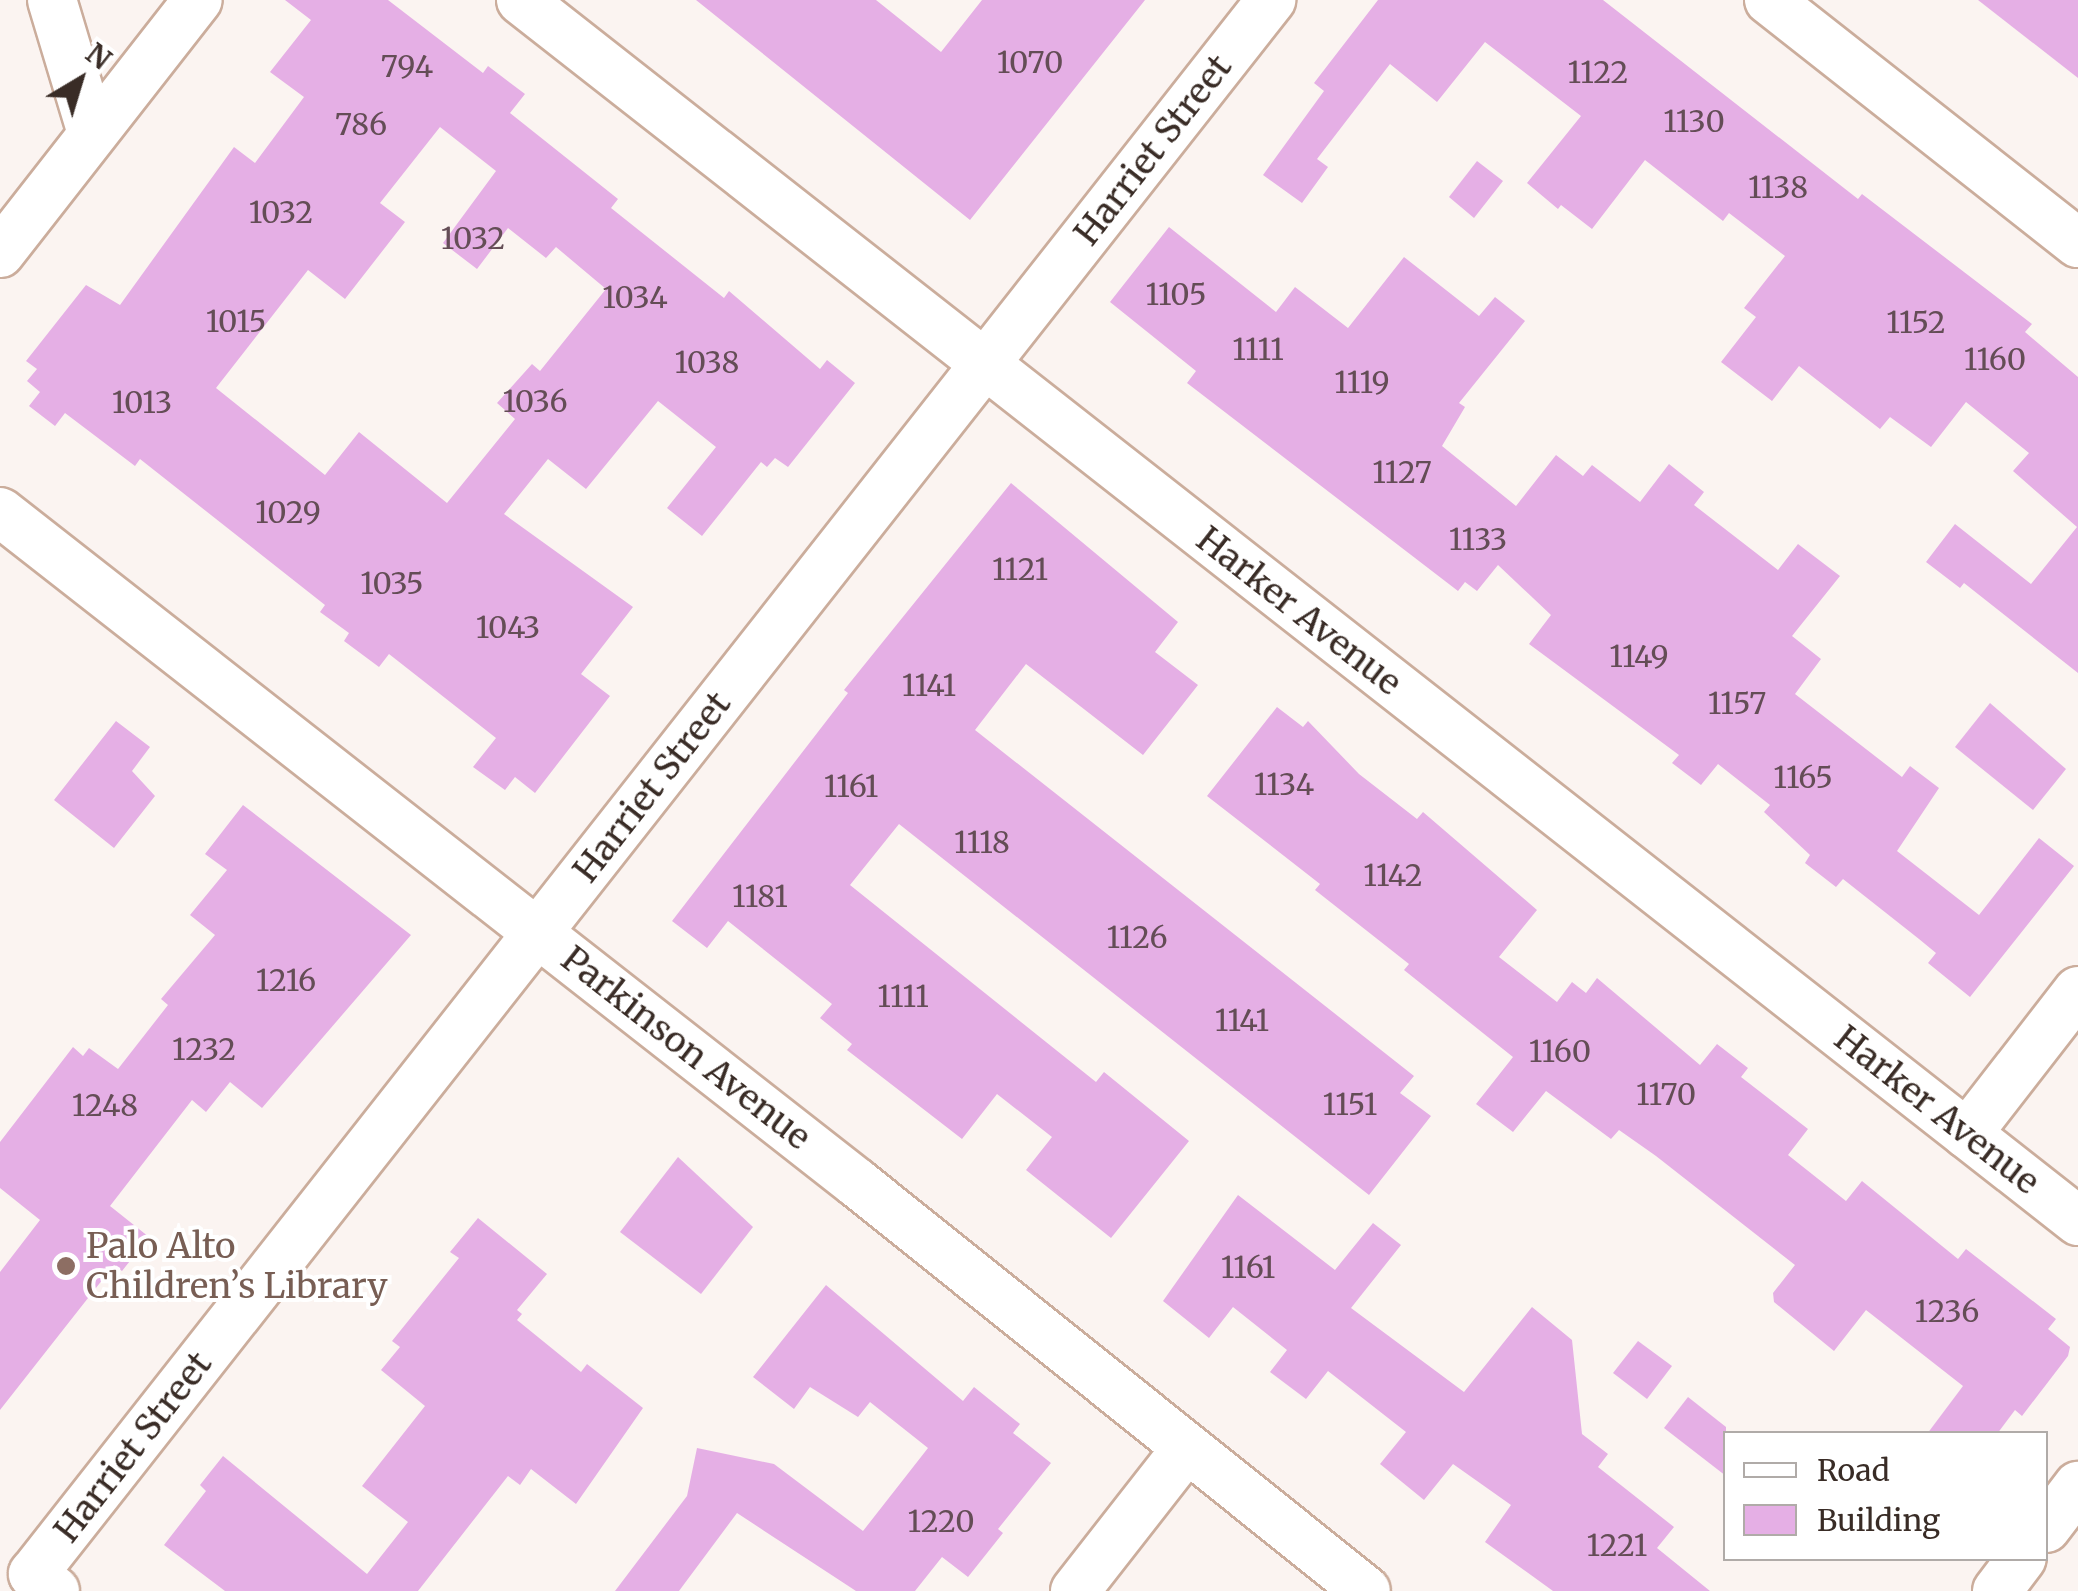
<!DOCTYPE html>
<html>
<head>
<meta charset="utf-8">
<style>
  body { margin:0 }
  #map { position:relative; width:2078px; height:1591px; overflow:hidden; background:#fbf4f1; font-family:Merriweather,serif }
  div>[style] { position:absolute }
  .building>* { inset:0; background:#e5afe5 }
  .roads { filter:drop-shadow(2px 0 #cbad9c) drop-shadow(-2px 0 #cbad9c) drop-shadow(0 2px #cbad9c) drop-shadow(0 -2px #cbad9c) }
  .street>* { height:48px; margin:-24px; padding:0 24px; transform-origin:24px; border-radius:24px; background:#fff }
  .dots>* { width:28px; height:28px; translate:-50% -50%; box-sizing:border-box; border:5px solid #fff; border-radius:50% }
  span { translate:-50% -50%; white-space:nowrap; text-align:center; line-height:1.15; -webkit-text-stroke:8px #fff; paint-order:stroke }
  .number-label { font-size:30px; color:#644d56 }
  .number-label span { -webkit-text-stroke-width:0 }
  .street-label { font-size:35px; color:#392c26 }
  .education-label { font-size:35px; color:#785e54 }
  .left { translate:0 -50%; text-align:left }
  .legend { position:absolute; left:1723px; top:1431px; width:325px; height:130px; box-sizing:border-box; background:#fff; border:2px solid #b0aba8; margin:0; padding:12px 18px; list-style:none; font-size:30px; color:#392c26 }
  .legend li { display:flex; align-items:center; gap:20px; height:50px }
  .legend b { width:50px; border:2px solid #b0aba8 }
  .north { position:absolute; left:30px; top:30px; width:100px; height:100px; -webkit-text-stroke:8px #fff; paint-order:stroke; rotate:38deg; font-size:28px; font-weight:700; line-height:40px; text-align:center; color:#392c26 }
  .north::after { content:''; display:block; margin:auto; width:35px; height:45px; background:#392c26; clip-path:polygon(50% 0,100% 100%,50% 72%,0 100%) }
</style>
</head>
<body>
<div id="map">
  <div class="building">
    <i style="clip-path:polygon(evenodd,285px 0,388px 0,483px 73px,488px 66px,525px 94px,510px 113px,618px 199px,611px 208px,724px 298px,729px 291px,820px 369px,827px 360px,855px 383px,788px 467px,775px 458px,767px 467px,761px 462px,702px 536px,667px 508px,716px 447px,658px 401px,586px 489px,548px 459px,504px 514px,633px 607px,581px 674px,610px 696px,535px 793px,515px 777px,505px 790px,473px 767px,496px 738px,389px 654px,379px 667px,344px 641px,349px 633px,320px 612px,325px 605px,140px 459px,135px 466px,65px 413px,55px 426px,29px 406px,40px 392px,27px 381px,37px 369px,26px 361px,86px 285px,120px 305px,234px 147px,255px 163px,304px 97px,270px 72px,311px 20px,285px 0,440px 127px,496px 171px,443px 243px,477px 269px,508px 228px,546px 258px,556px 247px,606px 289px,540px 371px,532px 364px,497px 403px,515px 419px,447px 503px,359px 432px,325px 475px,216px 388px,308px 270px,345px 299px,405px 222px,380px 203px,440px 127px)"></i>
    <i style="clip-path:polygon(696px 0,876px 0,941px 52px,982px 0,1145px 0,970px 220px)"></i>
    <i style="clip-path:polygon(1378px 0,1603px 0,1858px 199px,1862px 194px,2032px 324px,2025px 332px,2078px 377px,2078px 673px,1964px 583px,1960px 588px,1926px 562px,1955px 524px,2031px 584px,2077px 527px,2013px 471px,2029px 453px,1966px 402px,1931px 447px,1890px 417px,1880px 429px,1799px 366px,1772px 401px,1721px 362px,1756px 317px,1744px 308px,1785px 256px,1729px 213px,1723px 221px,1645px 160px,1592px 229px,1561px 205px,1558px 209px,1527px 183px,1581px 116px,1485px 42px,1437px 102px,1390px 64px,1317px 159px,1328px 167px,1302px 203px,1263px 175px,1324px 91px,1314px 83px)"></i>
    <i style="clip-path:polygon(1978px 0,2078px 0,2078px 78px)"></i>
    <i style="clip-path:polygon(1477px 161px,1503px 181px,1474px 218px,1449px 197px)"></i>
    <i style="clip-path:polygon(1169px 227px,1276px 312px,1295px 287px,1348px 328px,1404px 257px,1479px 316px,1495px 297px,1525px 321px,1459px 403px,1465px 407px,1442px 446px,1516px 506px,1556px 455px,1583px 476px,1592px 465px,1640px 502px,1669px 464px,1704px 492px,1694px 505px,1778px 570px,1798px 544px,1840px 576px,1792px 636px,1821px 659px,1795px 694px,1902px 777px,1910px 766px,1939px 788px,1897px 851px,1979px 915px,2039px 838px,2074px 866px,1970px 997px,1928px 963px,1936px 953px,1919px 939px,1843px 879px,1836px 887px,1805px 863px,1810px 855px,1764px 812px,1770px 805px,1718px 764px,1701px 785px,1672px 763px,1679px 755px,1529px 644px,1551px 615px,1498px 565px,1477px 591px,1465px 582px,1458px 591px,1187px 383px,1196px 371px,1110px 302px)"></i>
    <i style="clip-path:polygon(1011px 483px,1178px 622px,1155px 652px,1198px 685px,1143px 755px,1026px 664px,975px 730px,1414px 1076px,1400px 1093px,1431px 1116px,1369px 1195px,899px 824px,850px 885px,1096px 1082px,1104px 1072px,1189px 1141px,1111px 1238px,1026px 1170px,1052px 1137px,997px 1094px,962px 1139px,847px 1050px,852px 1044px,820px 1018px,832px 1004px,728px 921px,707px 948px,672px 921px,848px 693px,844px 690px)"></i>
    <i style="clip-path:polygon(1990px 703px,2066px 769px,2033px 810px,1955px 747px)"></i>
    <i style="clip-path:polygon(1277px 707px,1303px 727px,1308px 721px,1359px 774px,1417px 819px,1423px 812px,1537px 910px,1499px 957px,1557px 1002px,1572px 982px,1586px 993px,1597px 978px,1700px 1065px,1717px 1044px,1748px 1068px,1741px 1077px,1808px 1129px,1788px 1155px,1846px 1201px,1862px 1181px,1958px 1259px,1966px 1249px,2056px 1319px,2048px 1329px,2070px 1347px,2068px 1356px,2022px 1416px,2015px 1410px,1997px 1434px,1927px 1434px,1963px 1386px,1866px 1310px,1834px 1351px,1774px 1302px,1773px 1293px,1795px 1265px,1656px 1156px,1619px 1130px,1611px 1139px,1546px 1091px,1513px 1132px,1476px 1104px,1513px 1057px,1404px 970px,1409px 964px,1315px 890px,1320px 884px,1207px 796px)"></i>
    <i style="clip-path:polygon(116px 721px,150px 747px,132px 771px,155px 796px,114px 848px,54px 800px)"></i>
    <i style="clip-path:polygon(243px 805px,411px 935px,262px 1108px,230px 1082px,206px 1112px,192px 1100px,110px 1206px,149px 1237px,122px 1271px,114px 1265px,0 1410px,0 1272px,40px 1220px,0 1188px,0 1142px,73px 1047px,83px 1056px,89px 1048px,118px 1069px,168px 1005px,161px 999px,215px 935px,190px 915px,227px 870px,205px 854px)"></i>
    <i style="clip-path:polygon(678px 1157px,753px 1227px,701px 1294px,620px 1232px)"></i>
    <i style="clip-path:polygon(1238px 1195px,1335px 1270px,1373px 1223px,1401px 1245px,1351px 1308px,1464px 1392px,1532px 1307px,1572px 1340px,1582px 1434px,1608px 1454px,1598px 1467px,1674px 1527px,1657px 1548px,1710px 1591px,1553px 1591px,1485px 1542px,1511px 1505px,1453px 1464px,1424px 1500px,1380px 1464px,1406px 1432px,1328px 1371px,1306px 1399px,1270px 1372px,1287px 1350px,1233px 1307px,1209px 1338px,1163px 1301px)"></i>
    <i style="clip-path:polygon(478px 1218px,547px 1274px,517px 1310px,522px 1314px,517px 1320px,581px 1372px,587px 1364px,643px 1408px,576px 1504px,531px 1469px,520px 1485px,508px 1476px,418px 1591px,225px 1591px,164px 1545px,206px 1491px,200px 1485px,223px 1456px,367px 1574px,408px 1522px,362px 1486px,425px 1406px,381px 1370px,400px 1347px,392px 1341px,459px 1258px,450px 1252px)"></i>
    <i style="clip-path:polygon(826px 1285px,963px 1401px,974px 1387px,1020px 1424px,1013px 1433px,1051px 1463px,998px 1529px,1003px 1533px,968px 1577px,942px 1557px,915px 1591px,856px 1591px,737px 1513px,679px 1591px,615px 1591px,687px 1496px,697px 1448px,774px 1464px,863px 1531px,928px 1448px,870px 1402px,858px 1417px,810px 1387px,794px 1409px,753px 1377px)"></i>
    <i style="clip-path:polygon(1638px 1341px,1672px 1366px,1647px 1399px,1613px 1373px)"></i>
    <i style="clip-path:polygon(1688px 1397px,1726px 1427px,1726px 1476px,1664px 1428px)"></i>
  </div>
  <div class="roads">
    <div class="street">
      <i style="left:52px;top:0;width:139px;rotate:73.3deg"></i>
      <i style="left:521px;top:0;width:1979px;rotate:38.1deg"></i>
      <i style="left:1769px;top:0;width:393px;rotate:38.2deg"></i>
      <i style="left:0;top:253px;width:321px;rotate:-52deg"></i>
      <i style="left:0;top:512px;width:1088px;rotate:38.06deg"></i>
      <i style="left:857px;top:1183px;width:652px;rotate:38.71deg"></i>
      <i style="left:1967px;top:1134px;width:181px;rotate:-52.2deg"></i>
      <i style="left:2046px;top:1528px;width:53px;rotate:-52.7deg"></i>
      <i style="left:55px;top:1591px;width:28px;rotate:-142deg"></i>
      <i style="left:33px;top:1574px;width:2003px;rotate:-51.81deg"></i>
      <i style="left:1075px;top:1591px;width:180px;rotate:-52deg"></i>
      <i style="left:1997px;top:1591px;width:41px;rotate:-52.9deg"></i>
    </div>
  </div>
  <div class="dots">
    <i style="left:66px;top:1266px;background:#8d6e63"></i>
  </div>
  <div class="number-label">
    <span style="left:1030px;top:62px">1070</span>
    <span style="left:407px;top:66px">794</span>
    <span style="left:1598px;top:72px">1122</span>
    <span style="left:1694px;top:121px">1130</span>
    <span style="left:361px;top:124px">786</span>
    <span style="left:1778px;top:187px">1138</span>
    <span style="left:281px;top:212px">1032</span>
    <span style="left:473px;top:238px">1032</span>
    <span style="left:1176px;top:294px">1105</span>
    <span style="left:635px;top:297px">1034</span>
    <span style="left:236px;top:321px">1015</span>
    <span style="left:1916px;top:322px">1152</span>
    <span style="left:1258px;top:349px">1111</span>
    <span style="left:1995px;top:359px">1160</span>
    <span style="left:707px;top:362px">1038</span>
    <span style="left:1362px;top:382px">1119</span>
    <span style="left:535px;top:401px">1036</span>
    <span style="left:142px;top:402px">1013</span>
    <span style="left:1402px;top:472px">1127</span>
    <span style="left:288px;top:512px">1029</span>
    <span style="left:1478px;top:539px">1133</span>
    <span style="left:1020px;top:569px">1121</span>
    <span style="left:392px;top:583px">1035</span>
    <span style="left:508px;top:627px">1043</span>
    <span style="left:1639px;top:656px">1149</span>
    <span style="left:929px;top:685px">1141</span>
    <span style="left:1737px;top:703px">1157</span>
    <span style="left:1803px;top:777px">1165</span>
    <span style="left:1284px;top:784px">1134</span>
    <span style="left:851px;top:786px">1161</span>
    <span style="left:982px;top:842px">1118</span>
    <span style="left:1393px;top:875px">1142</span>
    <span style="left:760px;top:896px">1181</span>
    <span style="left:1137px;top:937px">1126</span>
    <span style="left:286px;top:980px">1216</span>
    <span style="left:903px;top:996px">1111</span>
    <span style="left:1242px;top:1020px">1141</span>
    <span style="left:204px;top:1049px">1232</span>
    <span style="left:1560px;top:1051px">1160</span>
    <span style="left:1666px;top:1094px">1170</span>
    <span style="left:1350px;top:1104px">1151</span>
    <span style="left:105px;top:1105px">1248</span>
    <span style="left:1248px;top:1267px">1161</span>
    <span style="left:1947px;top:1311px">1236</span>
    <span style="left:941px;top:1521px">1220</span>
    <span style="left:1617px;top:1545px">1221</span>
  </div>
  <div class="street-label">
    <span style="left:1153px;top:150px;rotate:-52deg">Harriet Street</span>
    <span style="left:1299px;top:611px;rotate:38deg">Harker Avenue</span>
    <span style="left:652px;top:787px;rotate:-52deg">Harriet Street</span>
    <span style="left:686px;top:1048px;rotate:38deg">Parkinson Avenue</span>
    <span style="left:1937px;top:1110px;rotate:38deg">Harker Avenue</span>
    <span style="left:133px;top:1447px;rotate:-52deg">Harriet Street</span>
  </div>
  <div class="education-label">
    <span class="left" style="left:86px;top:1266px">Palo Alto<br>Children’s Library</span>
  </div>
  <ul class="legend">
  <li><b style="height:12px;background:#fff"></b>Road</li>
  <li><b style="height:28px;background:#e5afe5"></b>Building</li>
  </ul>
  <div class="north">N</div>
</div>
</body>
</html>
